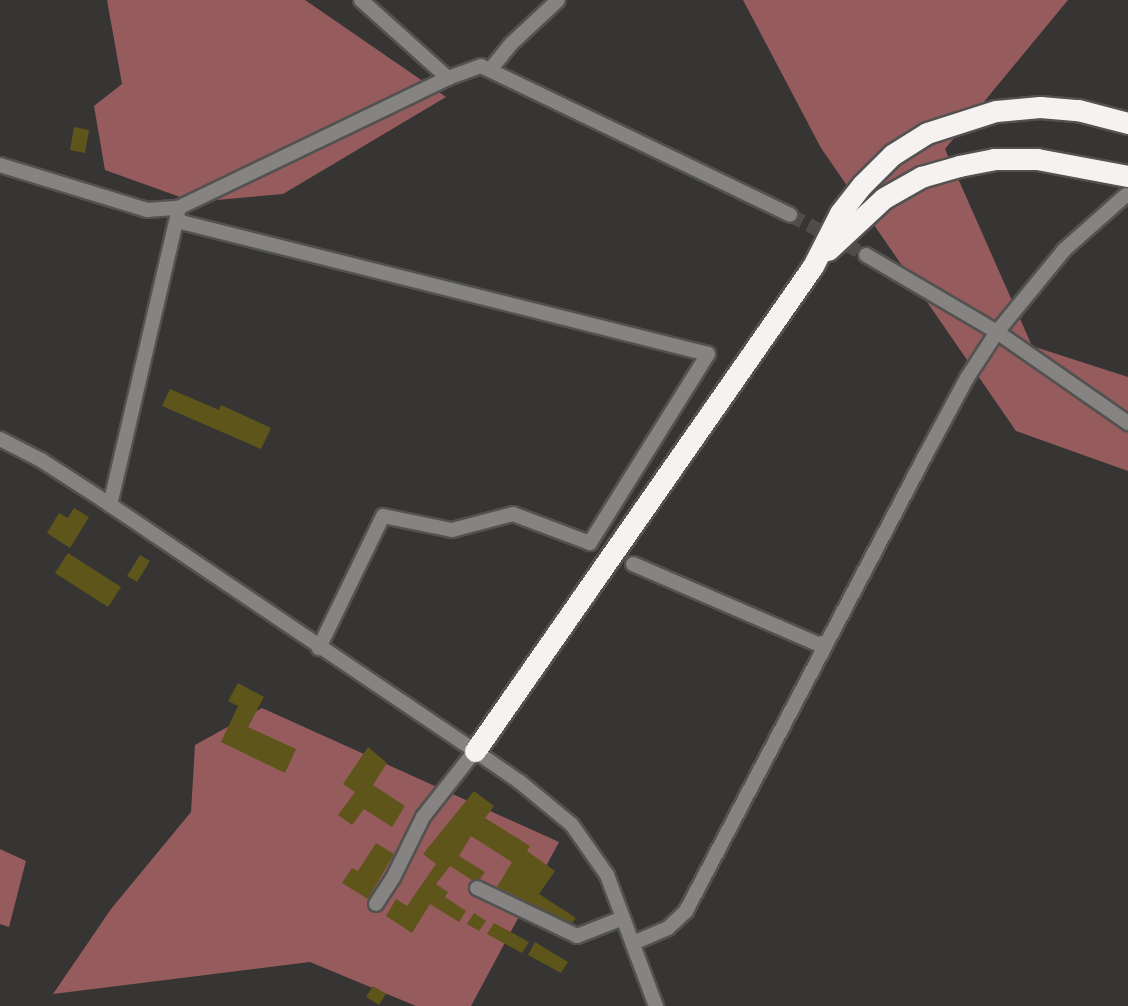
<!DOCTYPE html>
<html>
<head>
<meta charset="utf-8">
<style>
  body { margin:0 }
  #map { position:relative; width:1128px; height:1006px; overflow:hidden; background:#363533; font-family:"Asap Condensed",sans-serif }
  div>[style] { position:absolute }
  .forest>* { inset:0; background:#965b5d }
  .building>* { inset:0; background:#5e551b }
  .minor-tunnel>* { height:14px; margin-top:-7px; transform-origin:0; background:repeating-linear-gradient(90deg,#4e4d4b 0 14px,transparent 0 21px) }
  .roads { filter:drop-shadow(2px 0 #535250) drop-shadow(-2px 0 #535250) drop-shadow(0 2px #535250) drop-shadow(0 -2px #535250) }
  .minor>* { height:14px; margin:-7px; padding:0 7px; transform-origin:7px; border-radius:7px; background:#858483 }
  .tertiary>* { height:14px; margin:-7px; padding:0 7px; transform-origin:7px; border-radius:7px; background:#858483 }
  .motorway>* { height:21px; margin:-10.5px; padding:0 10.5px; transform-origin:10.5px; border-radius:10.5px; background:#f6f2f1 }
  span { translate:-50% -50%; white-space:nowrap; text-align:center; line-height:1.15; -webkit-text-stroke:7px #363533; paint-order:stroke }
</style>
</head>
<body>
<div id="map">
  <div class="forest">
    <i style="clip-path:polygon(107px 0,305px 0,446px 97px,283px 194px,194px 202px,105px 170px,94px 106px,122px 84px)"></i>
    <i style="clip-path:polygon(743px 0,1068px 0,945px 149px,1032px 346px,1128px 377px,1128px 471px,1016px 431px,821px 148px)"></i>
    <i style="clip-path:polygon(262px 708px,559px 842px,471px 1006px,416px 1006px,310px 962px,53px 994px,111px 909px,191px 812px,195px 745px)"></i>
    <i style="clip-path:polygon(0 849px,26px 861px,9px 927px,0 924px)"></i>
  </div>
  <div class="building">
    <i style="clip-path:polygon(74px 127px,89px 130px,85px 153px,70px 150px)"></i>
    <i style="clip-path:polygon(170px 389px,219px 410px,221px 405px,271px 428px,261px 449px,162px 406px)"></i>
    <i style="clip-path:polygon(74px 508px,89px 517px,70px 548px,47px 533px,59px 513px,68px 518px)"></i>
    <i style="clip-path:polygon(68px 553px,121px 587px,108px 607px,55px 573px)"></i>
    <i style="clip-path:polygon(140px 555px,150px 561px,137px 582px,127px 576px)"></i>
    <i style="clip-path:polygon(238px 683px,264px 697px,248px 727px,296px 749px,285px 773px,221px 742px,238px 706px,228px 701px)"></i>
    <i style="clip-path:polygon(368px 747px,387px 763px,373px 785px,405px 806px,392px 827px,364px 809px,352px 825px,338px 815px,355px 792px,343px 784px)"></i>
    <i style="clip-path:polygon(474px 791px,494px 806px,485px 818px,530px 846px,527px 851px,555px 871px,539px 894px,576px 918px,572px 923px,497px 887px,512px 862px,471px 836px,459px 856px,485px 872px,480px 879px,472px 880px,450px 866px,436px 884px,448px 892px,445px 897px,466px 911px,459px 922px,430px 904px,412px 933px,386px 916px,396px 899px,407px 906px,436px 864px,423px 854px)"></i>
    <i style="clip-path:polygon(376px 843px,394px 854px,368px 899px,342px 883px,352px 868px,358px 871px)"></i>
    <i style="clip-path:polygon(474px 913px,486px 921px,479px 931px,467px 924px)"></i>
    <i style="clip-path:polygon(494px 923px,529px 942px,522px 953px,487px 934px)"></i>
    <i style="clip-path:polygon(535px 942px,568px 962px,561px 973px,528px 955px)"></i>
    <i style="clip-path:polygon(373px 986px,386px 994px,379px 1005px,366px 997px)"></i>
  </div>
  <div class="minor-tunnel">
    <i style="left:790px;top:215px;width:86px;rotate:27.8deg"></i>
  </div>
  <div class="roads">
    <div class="minor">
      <i style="left:361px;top:0;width:117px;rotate:41.9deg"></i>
      <i style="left:490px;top:70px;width:33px;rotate:-51deg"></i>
      <i style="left:511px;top:44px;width:64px;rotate:-43.1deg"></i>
      <i style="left:0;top:165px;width:154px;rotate:17deg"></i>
      <i style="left:147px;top:210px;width:31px;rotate:-4deg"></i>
      <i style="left:178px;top:208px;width:300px;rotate:-25.7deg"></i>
      <i style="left:448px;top:78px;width:35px;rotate:-20deg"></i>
      <i style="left:481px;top:66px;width:343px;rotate:25.7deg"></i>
      <i style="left:177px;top:221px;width:547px;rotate:14.06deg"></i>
      <i style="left:708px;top:354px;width:223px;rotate:122deg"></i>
      <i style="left:590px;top:543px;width:82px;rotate:-159.4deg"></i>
      <i style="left:513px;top:514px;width:63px;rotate:165.3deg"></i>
      <i style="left:452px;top:530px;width:70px;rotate:-168.5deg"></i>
      <i style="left:383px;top:516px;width:147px;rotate:115.9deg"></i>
      <i style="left:866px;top:255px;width:152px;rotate:30.4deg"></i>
      <i style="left:997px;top:332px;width:160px;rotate:34.8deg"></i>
      <i style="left:110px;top:505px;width:300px;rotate:-76.9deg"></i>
      <i style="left:633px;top:564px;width:202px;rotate:23.4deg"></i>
      <i style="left:818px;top:644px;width:9px;rotate:-13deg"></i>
      <i style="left:477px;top:888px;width:111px;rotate:25.6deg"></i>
      <i style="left:577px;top:936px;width:49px;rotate:-21.4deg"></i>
      <i style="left:376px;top:904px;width:31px;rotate:-57deg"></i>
      <i style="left:393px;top:878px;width:68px;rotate:-63.8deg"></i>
      <i style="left:423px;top:817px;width:84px;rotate:-51.8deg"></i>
      <i style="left:633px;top:943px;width:38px;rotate:-23deg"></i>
      <i style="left:668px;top:928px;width:25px;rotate:-43deg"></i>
      <i style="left:686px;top:911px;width:514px;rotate:-62.29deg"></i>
      <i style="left:925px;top:456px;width:89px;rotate:-61.7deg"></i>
      <i style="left:967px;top:378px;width:55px;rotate:-56.9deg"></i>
      <i style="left:997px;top:332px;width:106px;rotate:-50.7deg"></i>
      <i style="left:1064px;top:250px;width:83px;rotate:-41.6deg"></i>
    </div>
    <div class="tertiary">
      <i style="left:0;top:439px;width:46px;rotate:27.1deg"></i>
      <i style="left:41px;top:460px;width:74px;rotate:32.8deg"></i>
      <i style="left:103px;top:500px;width:449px;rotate:34deg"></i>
      <i style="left:475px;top:751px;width:55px;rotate:34.6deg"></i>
      <i style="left:520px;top:782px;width:67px;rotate:39.6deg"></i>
      <i style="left:572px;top:825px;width:61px;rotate:55deg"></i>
      <i style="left:607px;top:875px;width:140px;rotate:69.5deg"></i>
    </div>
    <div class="motorway">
      <i style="left:828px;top:250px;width:76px;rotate:-42.9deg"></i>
      <i style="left:884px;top:198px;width:43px;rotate:-29.6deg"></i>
      <i style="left:921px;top:177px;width:40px;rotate:-16deg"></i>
      <i style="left:959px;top:166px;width:36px;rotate:-11deg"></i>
      <i style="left:994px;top:159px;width:43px"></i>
      <i style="left:1037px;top:159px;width:93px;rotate:10.6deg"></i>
      <i style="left:475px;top:751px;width:591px;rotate:-55.13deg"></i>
      <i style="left:813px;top:266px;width:59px;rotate:-63deg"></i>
      <i style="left:840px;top:213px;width:36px;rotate:-52deg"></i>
      <i style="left:862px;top:185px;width:42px;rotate:-45deg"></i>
      <i style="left:892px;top:155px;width:41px;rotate:-32.2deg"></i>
      <i style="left:927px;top:133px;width:72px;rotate:-17.7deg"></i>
      <i style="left:996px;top:111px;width:44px;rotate:-5.2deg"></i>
      <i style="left:1040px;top:107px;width:38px;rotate:5deg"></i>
      <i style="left:1078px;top:110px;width:52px;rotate:14.6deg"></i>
    </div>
  </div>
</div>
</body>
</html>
